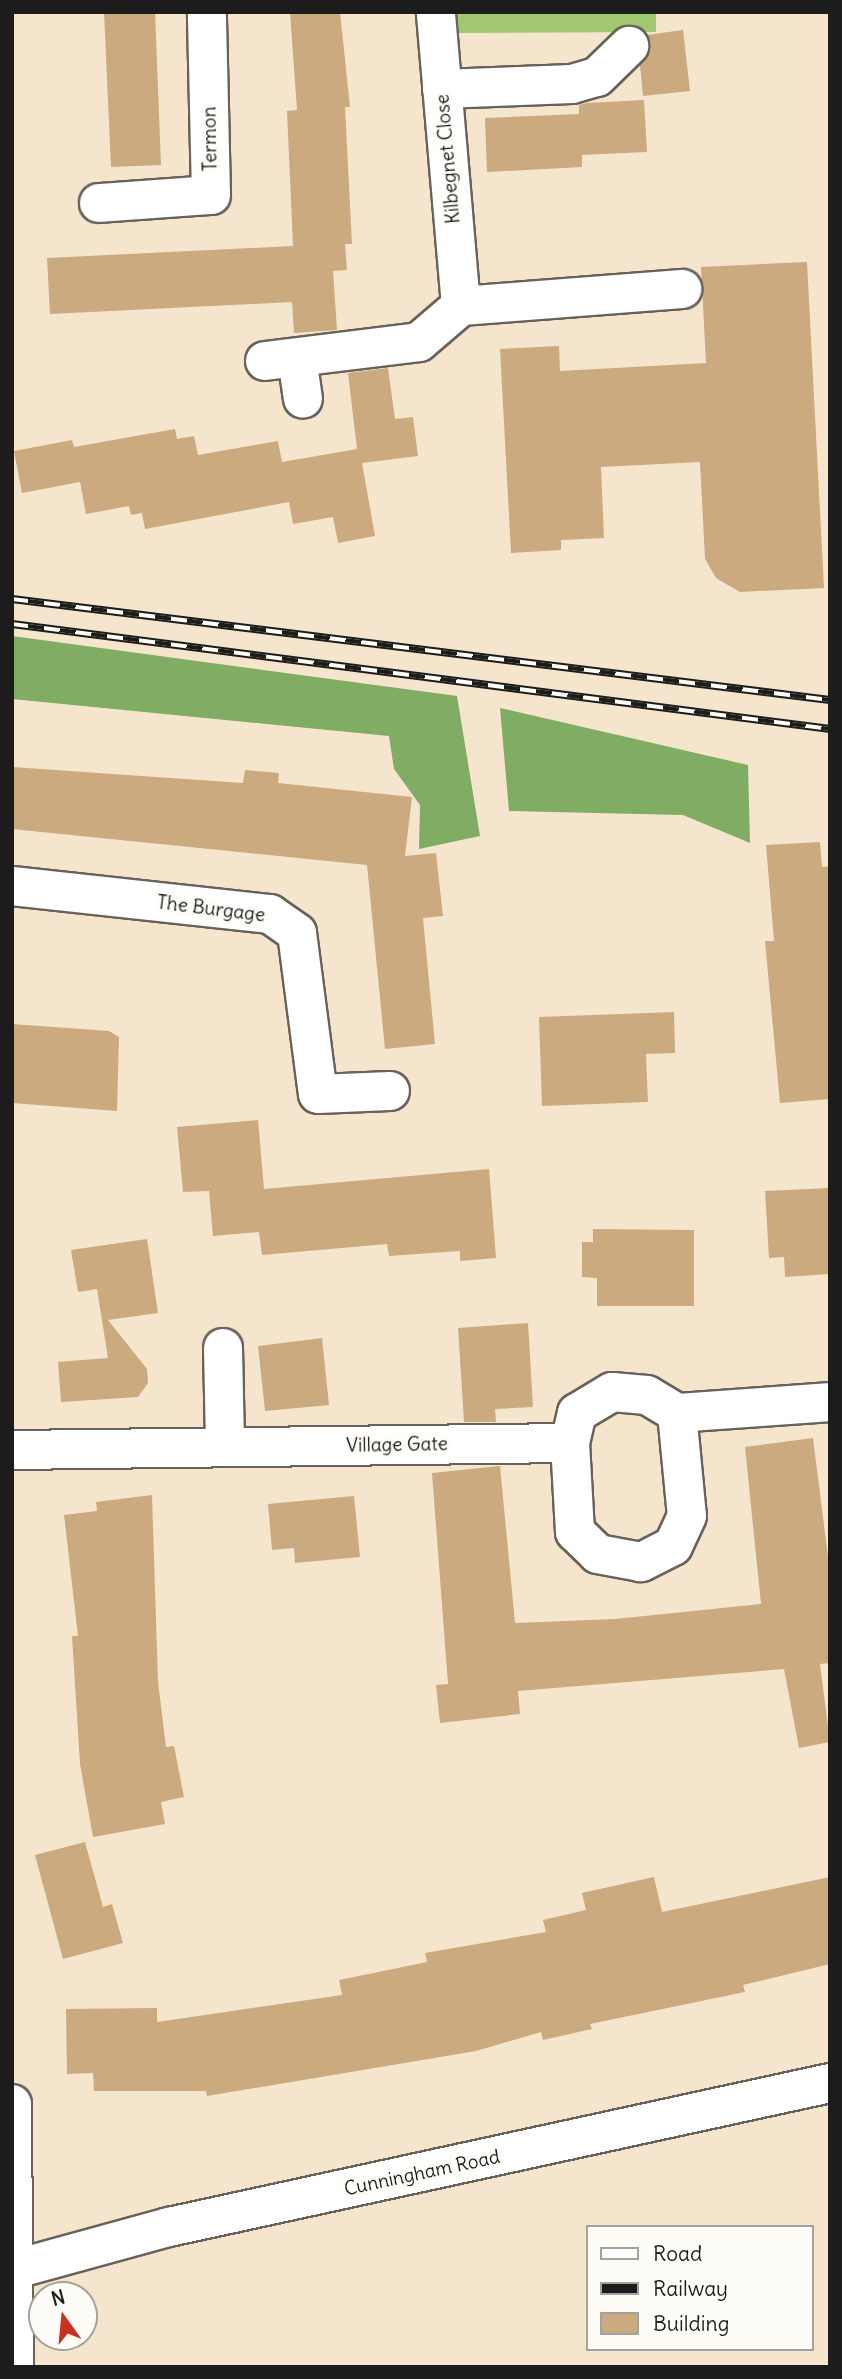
<!DOCTYPE html>
<html>
<head>
<meta charset="utf-8">
<style>
  body { margin:0 }
  #map { position:relative; width:842px; height:2379px; overflow:hidden; background:#f5e5cd; font-family:Delius,sans-serif }
  div>[style] { position:absolute }
  .green>* { inset:0; background:#a1c771 }
  .forest>* { inset:0; background:#80ac63 }
  .building>* { inset:0; background:#cbaa80 }
  .roads { filter:drop-shadow(2px 0 #68625a) drop-shadow(-2px 0 #68625a) drop-shadow(0 2px #68625a) drop-shadow(0 -2px #68625a) }
  .minor>* { height:38px; margin:-19px; padding:0 19px; transform-origin:19px; border-radius:19px; background:#fff }
  .rail>* { height:8px; margin-top:-4px; transform-origin:0; background:repeating-linear-gradient(90deg,#fdfcf7 0 16px,#1c1c1c 0 32px); box-sizing:border-box; border-block:2px solid #1c1c1c }
  span { translate:-50% -50%; white-space:nowrap; text-align:center; line-height:1.15; -webkit-text-stroke:7px #fdfcf7; paint-order:stroke }
  .street-label { font-size:19px; color:#1c1c1c }
  .frame { position:absolute; inset:0; border:14px solid #1c1c1c; pointer-events:none }
  .legend { position:absolute; left:586px; top:2225px; width:228px; height:126px; box-sizing:border-box; background:#fdfcf7; border:2px solid #a3a29f; margin:0; padding:9px 12px; list-style:none; font-size:21px; color:#1c1c1c }
  .legend li { display:flex; align-items:center; gap:14px; height:35px }
  .legend b { width:35px; border:2px solid #a3a29f }
  .north { position:absolute; left:28px; top:2281px; width:70px; height:70px; box-sizing:border-box; background:#fdfcf7; border:2px solid #a3a29f; border-radius:50%; rotate:345deg; font-size:19px; font-weight:700; line-height:28px; text-align:center; color:#1c1c1c }
  .north::after { content:''; display:block; margin:auto; width:24px; height:32px; background:#c8321e; clip-path:polygon(50% 0,100% 100%,50% 72%,0 100%) }
</style>
</head>
<body>
<div id="map">
  <div class="green">
    <i style="clip-path:polygon(451px 12px,656px 12px,656px 32px,452px 33px)"></i>
  </div>
  <div class="forest">
    <i style="clip-path:polygon(12px 636px,457px 696px,480px 836px,419px 849px,420px 805px,394px 769px,389px 736px,12px 699px)"></i>
    <i style="clip-path:polygon(500px 708px,748px 765px,750px 843px,683px 815px,509px 811px)"></i>
  </div>
  <div class="building">
    <i style="clip-path:polygon(104px 12px,155px 12px,161px 165px,111px 167px)"></i>
    <i style="clip-path:polygon(290px 12px,340px 12px,350px 107px,345px 107px,352px 244px,345px 244px,347px 270px,333px 271px,337px 330px,294px 333px,292px 302px,50px 314px,47px 258px,293px 246px,287px 111px,297px 110px)"></i>
    <i style="clip-path:polygon(683px 30px,690px 91px,643px 96px,640px 65px,650px 51px,647px 35px)"></i>
    <i style="clip-path:polygon(644px 100px,647px 152px,582px 155px,582px 167px,487px 172px,485px 118px,579px 114px,579px 105px,586px 103px)"></i>
    <i style="clip-path:polygon(807px 262px,824px 588px,740px 592px,716px 578px,705px 559px,700px 462px,601px 467px,604px 538px,561px 540px,561px 550px,511px 553px,500px 349px,559px 346px,560px 371px,706px 363px,701px 267px)"></i>
    <i style="clip-path:polygon(388px 368px,395px 419px,413px 417px,418px 456px,362px 463px,375px 536px,338px 543px,333px 517px,293px 524px,289px 502px,145px 529px,142px 513px,131px 515px,129px 506px,86px 514px,80px 482px,22px 493px,14px 451px,72px 440px,74px 447px,175px 429px,177px 439px,194px 436px,198px 455px,278px 441px,282px 462px,357px 449px,348px 373px)"></i>
    <i style="clip-path:polygon(12px 767px,243px 783px,245px 770px,279px 773px,278px 783px,412px 797px,405px 856px,436px 853px,443px 916px,423px 918px,435px 1044px,385px 1049px,367px 865px,12px 829px)"></i>
    <i style="clip-path:polygon(820px 842px,822px 867px,830px 866px,830px 1099px,780px 1103px,765px 941px,774px 941px,766px 845px)"></i>
    <i style="clip-path:polygon(674px 1012px,675px 1053px,646px 1054px,648px 1102px,542px 1106px,539px 1017px)"></i>
    <i style="clip-path:polygon(12px 1024px,109px 1031px,119px 1037px,117px 1111px,12px 1103px)"></i>
    <i style="clip-path:polygon(258px 1120px,264px 1189px,489px 1169px,496px 1258px,460px 1261px,460px 1251px,389px 1256px,387px 1244px,262px 1255px,259px 1232px,213px 1236px,209px 1191px,183px 1192px,177px 1127px)"></i>
    <i style="clip-path:polygon(830px 1188px,830px 1274px,785px 1277px,784px 1257px,769px 1258px,765px 1191px)"></i>
    <i style="clip-path:polygon(593px 1229px,694px 1230px,694px 1306px,597px 1306px,597px 1278px,582px 1277px,582px 1242px,593px 1242px)"></i>
    <i style="clip-path:polygon(147px 1239px,158px 1313px,108px 1320px,147px 1369px,148px 1383px,138px 1397px,61px 1402px,58px 1362px,108px 1358px,97px 1289px,78px 1292px,71px 1250px)"></i>
    <i style="clip-path:polygon(528px 1323px,533px 1407px,495px 1409px,496px 1422px,464px 1422px,458px 1328px)"></i>
    <i style="clip-path:polygon(322px 1338px,329px 1405px,265px 1411px,258px 1346px)"></i>
    <i style="clip-path:polygon(813px 1438px,830px 1573px,830px 1663px,820px 1664px,830px 1742px,799px 1748px,784px 1669px,518px 1691px,520px 1714px,440px 1723px,436px 1685px,448px 1684px,432px 1473px,500px 1466px,515px 1623px,615px 1619px,761px 1604px,745px 1447px)"></i>
    <i style="clip-path:polygon(152px 1495px,158px 1682px,166px 1747px,174px 1746px,184px 1797px,161px 1802px,165px 1824px,93px 1837px,80px 1764px,72px 1636px,78px 1636px,64px 1515px,97px 1511px,96px 1502px)"></i>
    <i style="clip-path:polygon(354px 1496px,360px 1557px,295px 1563px,294px 1548px,272px 1550px,268px 1504px)"></i>
    <i style="clip-path:polygon(85px 1842px,103px 1907px,112px 1904px,123px 1943px,63px 1959px,35px 1855px)"></i>
    <i style="clip-path:polygon(654px 1877px,662px 1912px,830px 1877px,830px 1964px,743px 1985px,745px 1992px,590px 2024px,592px 2029px,543px 2040px,541px 2032px,476px 2051px,207px 2096px,206px 2091px,94px 2091px,93px 2073px,67px 2074px,66px 2009px,157px 2008px,157px 2022px,342px 1995px,339px 1980px,427px 1962px,425px 1953px,546px 1932px,543px 1920px,586px 1910px,582px 1893px)"></i>
  </div>
  <div class="roads">
    <div class="minor">
      <i style="left:442px;top:89px;width:130px;rotate:-2.2deg"></i>
      <i style="left:572px;top:84px;width:26px;rotate:-16deg"></i>
      <i style="left:597px;top:77px;width:45px;rotate:-44.1deg"></i>
      <i style="left:99px;top:203px;width:112px;rotate:-4.1deg"></i>
      <i style="left:211px;top:195px;width:183px;rotate:-91.3deg"></i>
      <i style="left:461px;top:306px;width:222px;rotate:-4.4deg"></i>
      <i style="left:297px;top:358px;width:41px;rotate:81.7deg"></i>
      <i style="left:265px;top:361px;width:155px;rotate:-7deg"></i>
      <i style="left:419px;top:342px;width:55px;rotate:-40.6deg"></i>
      <i style="left:461px;top:306px;width:295px;rotate:-94.9deg"></i>
      <i style="left:12px;top:886px;width:260px;rotate:6.2deg"></i>
      <i style="left:270px;top:914px;width:33px;rotate:35deg"></i>
      <i style="left:297px;top:933px;width:162px;rotate:82.6deg"></i>
      <i style="left:318px;top:1094px;width:72px;rotate:-2.4deg"></i>
      <i style="left:223px;top:1348px;width:99px;rotate:88.8deg"></i>
      <i style="left:677px;top:1413px;width:103px;rotate:84.5deg"></i>
      <i style="left:687px;top:1516px;width:33px;rotate:115deg"></i>
      <i style="left:673px;top:1546px;width:36px;rotate:153deg"></i>
      <i style="left:641px;top:1562px;width:44px;rotate:-169.5deg"></i>
      <i style="left:598px;top:1554px;width:32px;rotate:-136deg"></i>
      <i style="left:575px;top:1532px;width:89px;rotate:-93.2deg"></i>
      <i style="left:570px;top:1443px;width:31px;rotate:-77deg"></i>
      <i style="left:577px;top:1413px;width:41px;rotate:-31deg"></i>
      <i style="left:612px;top:1392px;width:35px;rotate:5deg"></i>
      <i style="left:647px;top:1395px;width:35px;rotate:31deg"></i>
      <i style="left:677px;top:1413px;width:153px;rotate:-4.1deg"></i>
      <i style="left:12px;top:1450px;width:558px;rotate:-0.72deg"></i>
      <i style="left:12px;top:2104px;width:263px;rotate:89.6deg"></i>
      <i style="left:16px;top:2269px;width:159px;rotate:-15.4deg"></i>
      <i style="left:169px;top:2227px;width:677px;rotate:-12.29deg"></i>
    </div>
  </div>
  <div class="rail">
    <i style="left:12px;top:599px;width:824px;rotate:7.04deg"></i>
    <i style="left:12px;top:624px;width:825px;rotate:7.31deg"></i>
  </div>
  <div class="street-label">
    <span style="left:210px;top:139px;rotate:-91deg">Termon</span>
    <span style="left:448px;top:159px;rotate:-95deg">Kilbegnet Close</span>
    <span style="left:211px;top:909px;rotate:7deg">The Burgage</span>
    <span style="left:397px;top:1445px;rotate:-1deg">Village Gate</span>
    <span style="left:422px;top:2173px;rotate:-12deg">Cunningham Road</span>
  </div>
  <div class="frame"></div>
  <ul class="legend">
  <li><b style="height:9px;background:#fff"></b>Road</li>
  <li><b style="height:9px;background:#1c1c1c"></b>Railway</li>
  <li><b style="height:19px;background:#cbaa80"></b>Building</li>
  </ul>
  <div class="north">N</div>
</div>
</body>
</html>
